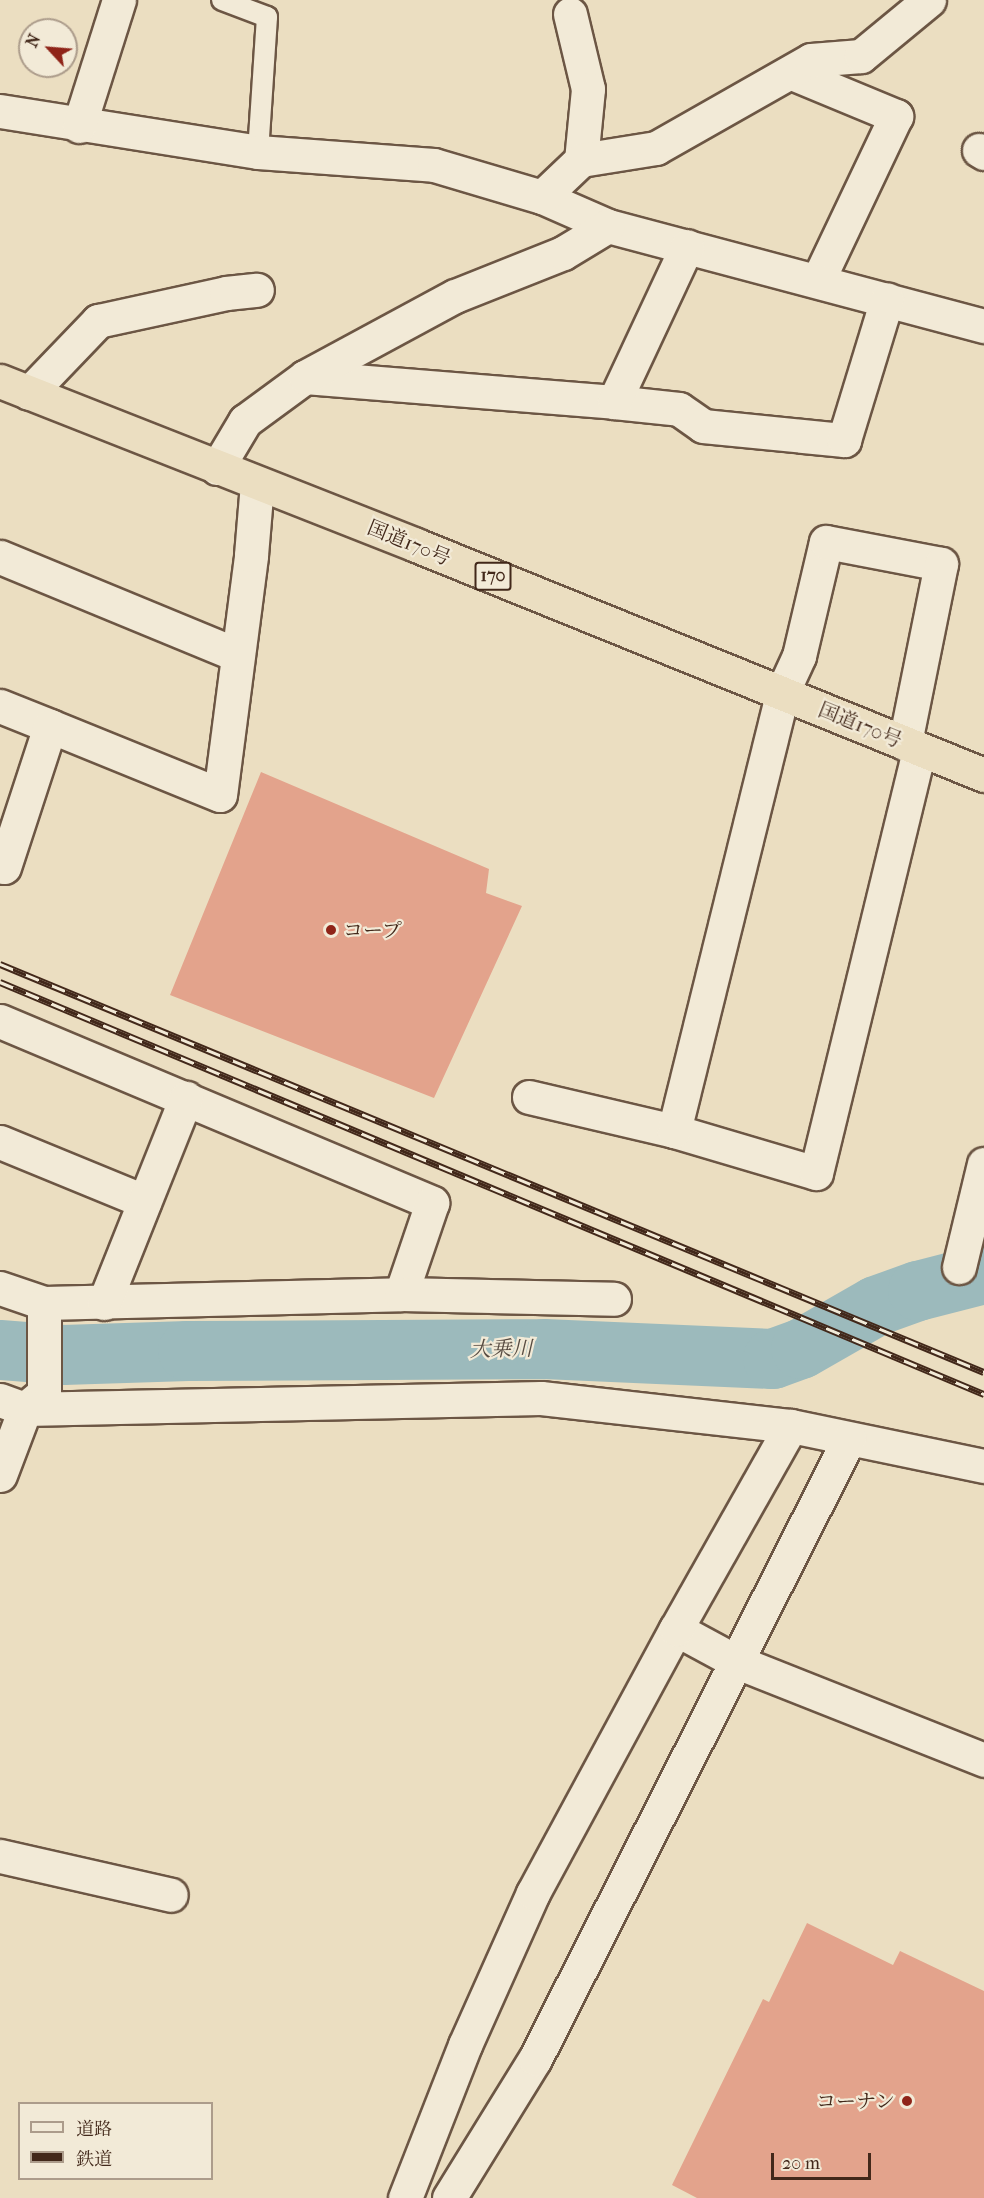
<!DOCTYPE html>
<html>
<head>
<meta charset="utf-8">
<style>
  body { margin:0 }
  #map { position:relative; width:984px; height:2198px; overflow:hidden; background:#ebdec1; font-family:"IM FELL French Canon","Noto Serif JP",serif }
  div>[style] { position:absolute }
  .river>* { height:60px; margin:-30px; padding:0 30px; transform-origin:30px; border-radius:30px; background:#9cbabc }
  .building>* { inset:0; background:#e3a38c }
  .roads { filter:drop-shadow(2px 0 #6c5644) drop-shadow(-2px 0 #6c5644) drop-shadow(0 2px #6c5644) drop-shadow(0 -2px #6c5644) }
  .lane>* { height:20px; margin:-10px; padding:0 10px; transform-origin:10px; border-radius:10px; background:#f2ead7 }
  .street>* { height:33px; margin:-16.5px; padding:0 16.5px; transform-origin:16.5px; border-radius:16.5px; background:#f2ead7 }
  .secondary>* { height:33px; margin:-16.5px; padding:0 16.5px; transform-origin:16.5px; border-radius:16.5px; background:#f2ead7 }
  .highway>* { height:33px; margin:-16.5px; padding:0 16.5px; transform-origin:16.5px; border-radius:16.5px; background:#ebdec1 }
  .rail>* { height:7px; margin-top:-3.5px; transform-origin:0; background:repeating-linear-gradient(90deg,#f2ead7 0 14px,#42281a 0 28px); box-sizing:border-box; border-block:2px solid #42281a }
  .dots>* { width:16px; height:16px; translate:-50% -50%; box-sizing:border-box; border:3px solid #f2ead7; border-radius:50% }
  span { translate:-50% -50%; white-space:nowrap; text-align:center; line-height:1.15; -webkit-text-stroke:4.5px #f2ead7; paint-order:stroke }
  .shield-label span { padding:2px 4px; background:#f2ead7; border:2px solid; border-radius:4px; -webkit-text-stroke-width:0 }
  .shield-label { font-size:18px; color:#42281a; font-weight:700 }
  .street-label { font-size:20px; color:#42281a }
  .poi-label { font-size:20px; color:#42281a }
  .left { translate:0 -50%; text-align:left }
  .right { translate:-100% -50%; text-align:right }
  .water-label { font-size:21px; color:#584c42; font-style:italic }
  .legend { position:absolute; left:18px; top:2102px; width:195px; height:78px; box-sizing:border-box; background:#f2ead7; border:2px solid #ac9c8b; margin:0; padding:8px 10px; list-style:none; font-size:18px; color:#42281a }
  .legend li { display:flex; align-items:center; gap:12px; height:30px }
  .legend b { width:30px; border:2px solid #ac9c8b }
  .north { position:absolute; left:18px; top:18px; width:60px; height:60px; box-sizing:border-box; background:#f2ead7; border:2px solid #ac9c8b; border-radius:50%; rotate:296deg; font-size:16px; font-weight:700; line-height:24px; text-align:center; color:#42281a }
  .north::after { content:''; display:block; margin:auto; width:21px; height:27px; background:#8f2418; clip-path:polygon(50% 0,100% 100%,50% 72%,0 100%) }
  .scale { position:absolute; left:771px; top:2153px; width:100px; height:27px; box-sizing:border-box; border:3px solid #42281a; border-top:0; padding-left:8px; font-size:18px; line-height:21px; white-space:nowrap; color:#42281a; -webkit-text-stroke:4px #f2ead7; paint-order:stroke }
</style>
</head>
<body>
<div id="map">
  <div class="river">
    <i style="left:0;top:1350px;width:63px;rotate:4.5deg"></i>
    <i style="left:63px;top:1355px;width:125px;rotate:-1.8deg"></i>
    <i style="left:188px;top:1351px;width:356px;rotate:-0.3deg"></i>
    <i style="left:544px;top:1349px;width:229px;rotate:2.5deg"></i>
    <i style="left:773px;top:1359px;width:30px;rotate:-20deg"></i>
    <i style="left:801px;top:1349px;width:86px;rotate:-29.8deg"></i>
    <i style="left:876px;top:1306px;width:45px;rotate:-19.7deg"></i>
    <i style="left:918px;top:1291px;width:68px;rotate:-14.4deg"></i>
  </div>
  <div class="building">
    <i style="clip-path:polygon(261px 772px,489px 869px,486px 893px,522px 906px,434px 1098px,170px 995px)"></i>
    <i style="clip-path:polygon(807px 1923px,893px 1965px,900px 1951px,984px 1991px,984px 2198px,697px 2198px,672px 2185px,763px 1999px,769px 2002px)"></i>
  </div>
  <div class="roads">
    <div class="lane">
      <i style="left:222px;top:0;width:48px;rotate:20.7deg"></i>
      <i style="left:267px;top:17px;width:135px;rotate:93.8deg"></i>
    </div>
    <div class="street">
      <i style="left:570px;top:14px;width:77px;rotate:76.5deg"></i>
      <i style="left:588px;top:89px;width:71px;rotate:95.6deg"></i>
      <i style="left:792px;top:73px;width:113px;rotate:22.5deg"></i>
      <i style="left:896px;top:116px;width:182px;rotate:115.4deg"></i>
      <i style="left:0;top:111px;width:261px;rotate:9deg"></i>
      <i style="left:258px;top:152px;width:176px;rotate:4.2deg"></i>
      <i style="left:434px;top:165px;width:113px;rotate:16.5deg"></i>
      <i style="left:542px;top:197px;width:72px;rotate:23.7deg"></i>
      <i style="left:608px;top:226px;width:389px;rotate:14.9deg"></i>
      <i style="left:79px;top:126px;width:132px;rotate:-72.4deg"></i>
      <i style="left:979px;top:150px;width:6px;rotate:31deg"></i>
      <i style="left:542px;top:197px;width:54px;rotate:-43.5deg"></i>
      <i style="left:581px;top:160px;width:76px;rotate:-9.1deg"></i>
      <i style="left:656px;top:148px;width:178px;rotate:-29.6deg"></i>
      <i style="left:811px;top:60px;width:50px;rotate:-4.6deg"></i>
      <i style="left:861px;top:56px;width:88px;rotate:-39.5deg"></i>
      <i style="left:305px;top:377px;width:310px;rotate:4.6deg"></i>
      <i style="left:614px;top:402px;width:65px;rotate:6.1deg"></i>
      <i style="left:679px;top:409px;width:29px;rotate:35deg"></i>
      <i style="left:703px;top:426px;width:142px;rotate:5.7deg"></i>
      <i style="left:844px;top:440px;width:147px;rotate:-73deg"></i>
      <i style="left:29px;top:393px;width:100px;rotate:-46.2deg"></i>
      <i style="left:98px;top:321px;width:131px;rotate:-12.3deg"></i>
      <i style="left:226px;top:293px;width:31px;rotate:-6deg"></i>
      <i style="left:614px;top:402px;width:172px;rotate:-64.9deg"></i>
      <i style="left:217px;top:468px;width:55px;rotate:-59.2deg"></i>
      <i style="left:245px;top:421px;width:74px;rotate:-36.3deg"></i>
      <i style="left:305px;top:377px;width:170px;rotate:-28.4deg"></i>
      <i style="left:455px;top:296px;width:116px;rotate:-21.7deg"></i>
      <i style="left:563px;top:253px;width:52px;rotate:-31deg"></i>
      <i style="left:0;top:557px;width:257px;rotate:22.4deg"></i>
      <i style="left:0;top:706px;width:54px;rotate:21.8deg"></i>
      <i style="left:0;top:865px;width:4px;rotate:27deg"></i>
      <i style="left:4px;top:867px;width:148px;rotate:-71.9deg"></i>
      <i style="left:50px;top:726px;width:183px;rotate:22.1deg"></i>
      <i style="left:220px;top:795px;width:242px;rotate:-82.6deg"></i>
      <i style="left:251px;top:555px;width:72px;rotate:-85.2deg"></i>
      <i style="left:0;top:1021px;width:469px;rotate:22.8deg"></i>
      <i style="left:432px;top:1203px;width:96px;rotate:108.8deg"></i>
      <i style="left:529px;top:1097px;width:149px;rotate:13.2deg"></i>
      <i style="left:674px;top:1131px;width:148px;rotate:16.5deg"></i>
      <i style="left:816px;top:1173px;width:436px;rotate:-76.3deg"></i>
      <i style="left:674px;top:1131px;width:451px;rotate:-76.1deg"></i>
      <i style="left:782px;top:693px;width:41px;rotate:-65.3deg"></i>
      <i style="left:799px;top:656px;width:117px;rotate:-76.7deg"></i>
      <i style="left:826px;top:542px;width:117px;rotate:10.8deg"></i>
      <i style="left:941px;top:564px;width:183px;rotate:101.4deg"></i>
      <i style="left:0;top:1142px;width:156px;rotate:22.3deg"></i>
      <i style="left:959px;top:1267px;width:106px;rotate:-76.4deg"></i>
      <i style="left:0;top:1288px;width:46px;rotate:18.8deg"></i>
      <i style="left:44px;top:1303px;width:357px;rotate:-1.4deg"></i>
      <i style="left:401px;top:1294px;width:213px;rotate:1.3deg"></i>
      <i style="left:104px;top:1303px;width:221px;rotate:-68.2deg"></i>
      <i style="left:0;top:1400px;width:27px;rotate:20deg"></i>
      <i style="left:25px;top:1409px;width:25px;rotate:-40deg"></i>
      <i style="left:44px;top:1393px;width:90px;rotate:-90deg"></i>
      <i style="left:676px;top:1629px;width:69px;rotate:28.4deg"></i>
      <i style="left:737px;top:1662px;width:266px;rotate:21.6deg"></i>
      <i style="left:0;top:1856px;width:175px;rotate:12.8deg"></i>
      <i style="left:405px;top:2198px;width:164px;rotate:-68.6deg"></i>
      <i style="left:465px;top:2045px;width:167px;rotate:-65.9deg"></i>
      <i style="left:533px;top:1893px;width:300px;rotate:-61.6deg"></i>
      <i style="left:676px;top:1629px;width:233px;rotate:-60.5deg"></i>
      <i style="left:791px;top:1426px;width:197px;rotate:11.7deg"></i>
      <i style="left:449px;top:2198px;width:163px;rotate:-58.3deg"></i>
      <i style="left:535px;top:2059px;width:695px;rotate:-63.14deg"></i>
    </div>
    <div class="secondary">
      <i style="left:0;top:1475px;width:71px;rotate:-69.3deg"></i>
      <i style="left:25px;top:1409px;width:516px;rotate:-1.22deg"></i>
      <i style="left:541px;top:1398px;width:252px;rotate:6.4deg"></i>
    </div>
    <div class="highway">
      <i style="left:0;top:381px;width:447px;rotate:21.5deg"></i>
      <i style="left:416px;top:545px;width:613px;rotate:22.04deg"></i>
    </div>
  </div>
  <div class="rail">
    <i style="left:0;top:964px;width:1065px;rotate:22.52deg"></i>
    <i style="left:0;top:982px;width:1067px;rotate:22.72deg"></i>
  </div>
  <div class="dots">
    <i style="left:331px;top:930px;background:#8f2418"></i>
    <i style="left:907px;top:2101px;background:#8f2418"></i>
  </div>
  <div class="shield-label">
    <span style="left:493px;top:576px">170</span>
  </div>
  <div class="street-label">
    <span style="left:409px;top:543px;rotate:22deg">国道170号</span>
    <span style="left:860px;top:725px;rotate:22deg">国道170号</span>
  </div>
  <div class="poi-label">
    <span class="left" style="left:343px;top:930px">コープ</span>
    <span class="right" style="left:895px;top:2101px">コーナン</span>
  </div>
  <div class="water-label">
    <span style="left:501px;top:1349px;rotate:-1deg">大乗川</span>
  </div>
  <ul class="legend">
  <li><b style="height:8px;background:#f2ead7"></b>道路</li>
  <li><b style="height:8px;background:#42281a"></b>鉄道</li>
  </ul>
  <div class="north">N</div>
  <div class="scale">20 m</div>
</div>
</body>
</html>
